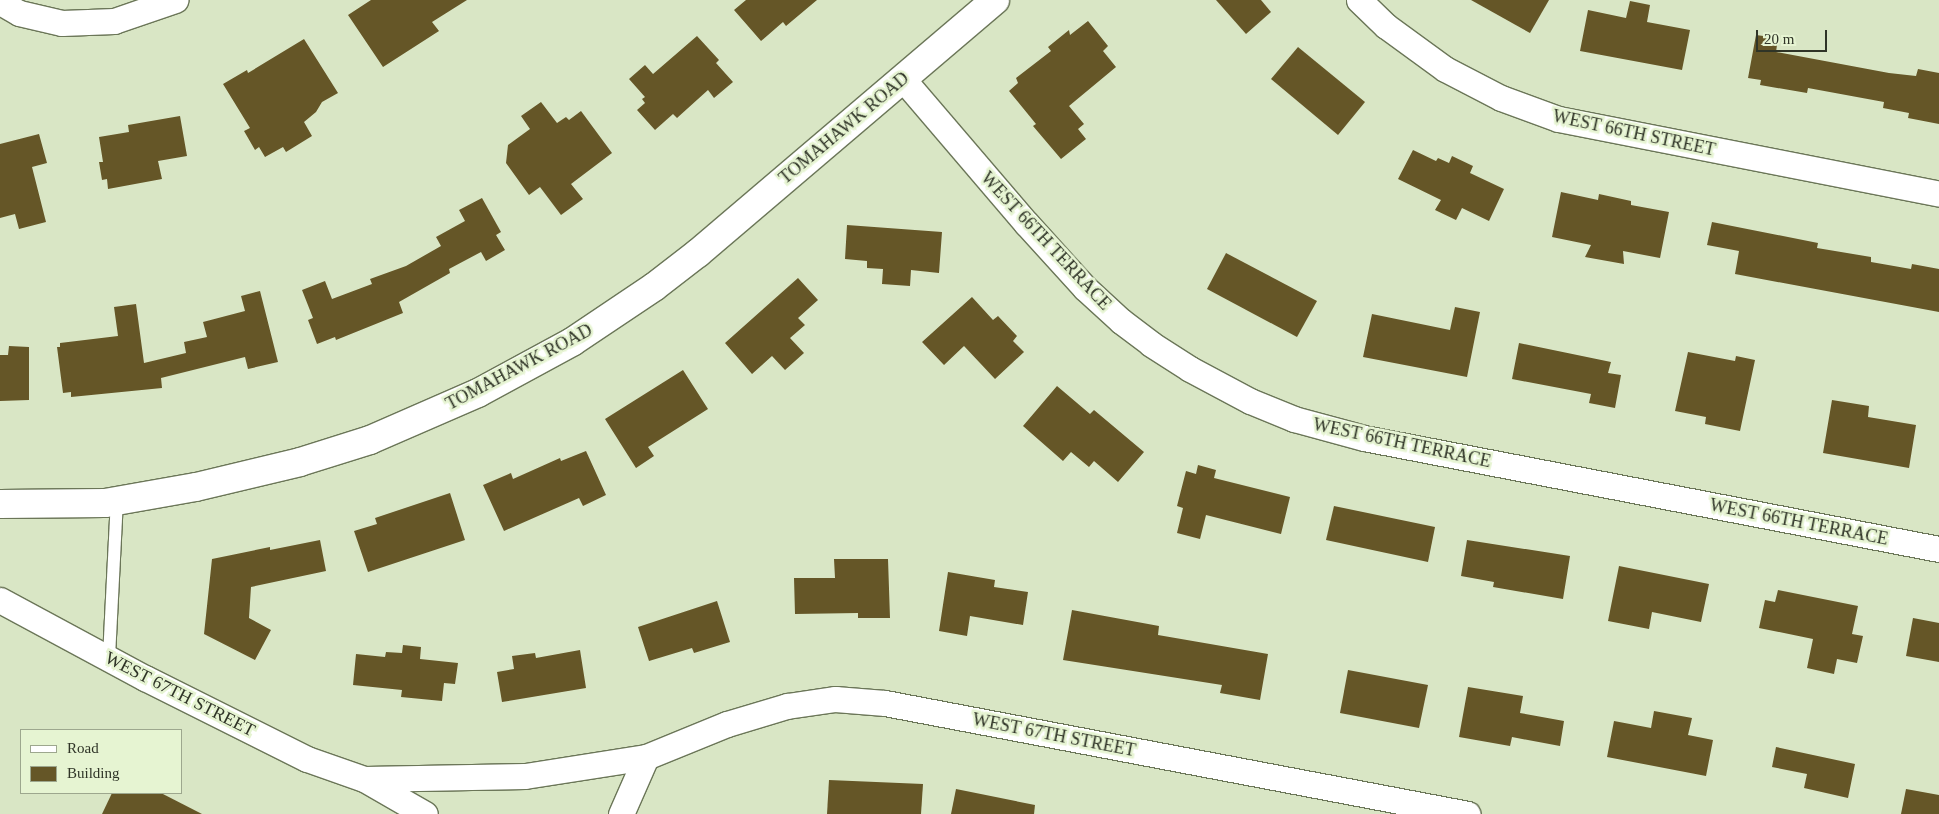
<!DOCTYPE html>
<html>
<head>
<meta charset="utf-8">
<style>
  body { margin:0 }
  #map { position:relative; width:1939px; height:814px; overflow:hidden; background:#d9e6c5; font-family:Georgia,serif }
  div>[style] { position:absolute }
  .building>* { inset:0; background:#655627 }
  .roads { filter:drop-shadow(1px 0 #6b7658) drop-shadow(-1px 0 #6b7658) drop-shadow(0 1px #6b7658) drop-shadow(0 -1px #6b7658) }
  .lane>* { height:12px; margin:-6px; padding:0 6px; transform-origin:6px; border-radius:6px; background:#fff }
  .street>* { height:25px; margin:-12.5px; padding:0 12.5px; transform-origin:12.5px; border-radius:12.5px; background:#fff }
  .secondary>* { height:28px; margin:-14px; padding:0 14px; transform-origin:14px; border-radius:14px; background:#fff }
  span { translate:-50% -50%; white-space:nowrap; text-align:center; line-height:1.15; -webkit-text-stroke:5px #e6f4d2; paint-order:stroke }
  .street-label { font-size:18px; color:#2f3427 }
  .legend { position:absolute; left:20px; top:729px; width:162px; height:65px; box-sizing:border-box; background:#e6f4d2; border:1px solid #9da78e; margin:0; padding:6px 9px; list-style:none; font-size:15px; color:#2f3427 }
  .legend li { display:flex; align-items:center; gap:10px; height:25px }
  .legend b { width:25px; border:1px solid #9da78e }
  .scale { position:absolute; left:1756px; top:30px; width:71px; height:22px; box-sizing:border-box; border:2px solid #2f3427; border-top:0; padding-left:6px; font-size:15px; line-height:18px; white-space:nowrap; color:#2f3427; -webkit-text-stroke:4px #e6f4d2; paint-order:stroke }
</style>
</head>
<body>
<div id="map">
  <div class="building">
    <i style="clip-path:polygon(371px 0,467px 0,432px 22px,439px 31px,383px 67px,348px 15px)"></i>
    <i style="clip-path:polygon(746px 0,817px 0,786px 26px,783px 22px,761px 41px,734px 10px)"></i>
    <i style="clip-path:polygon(1216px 0,1261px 0,1271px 12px,1246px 34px)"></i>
    <i style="clip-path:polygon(1471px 0,1549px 0,1530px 33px)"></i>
    <i style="clip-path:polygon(1630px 1px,1650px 5px,1647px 22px,1690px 30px,1682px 70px,1580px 51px,1588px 10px,1626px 18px)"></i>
    <i style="clip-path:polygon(1088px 21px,1108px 46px,1103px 51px,1116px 67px,1069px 106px,1084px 124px,1078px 129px,1086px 139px,1061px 159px,1033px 126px,1036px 124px,1009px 91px,1018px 83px,1016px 78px,1051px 51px,1048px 47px,1069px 30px,1070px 35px)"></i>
    <i style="clip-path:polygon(1756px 35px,1778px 38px,1776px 52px,1889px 73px,1916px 76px,1918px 69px,1939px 73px,1939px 124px,1908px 118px,1909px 113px,1883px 108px,1884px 102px,1808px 88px,1807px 93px,1760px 85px,1761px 80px,1748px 78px)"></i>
    <i style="clip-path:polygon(697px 36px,719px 60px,716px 63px,733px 82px,714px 98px,708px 90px,677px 118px,673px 114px,655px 130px,637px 110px,645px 103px,642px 99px,645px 97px,629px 79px,645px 65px,653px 74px)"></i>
    <i style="clip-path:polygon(304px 39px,338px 93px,322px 102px,316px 112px,304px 122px,312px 136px,286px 152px,283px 147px,265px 157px,259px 147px,255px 150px,244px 131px,250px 128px,223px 84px,247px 70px,248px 73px)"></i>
    <i style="clip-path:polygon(1298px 47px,1365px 102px,1338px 135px,1271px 79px)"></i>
    <i style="clip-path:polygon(541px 102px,557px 123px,566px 117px,569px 120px,581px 111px,612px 153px,571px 184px,583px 199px,561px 215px,540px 187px,529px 195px,506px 163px,508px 145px,530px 129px,521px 116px)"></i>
    <i style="clip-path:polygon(180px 116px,187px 156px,158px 161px,162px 179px,108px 189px,107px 179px,102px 180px,99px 162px,103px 162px,99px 137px,129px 132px,128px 125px)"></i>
    <i style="clip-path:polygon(39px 134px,47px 163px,32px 167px,46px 222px,19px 229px,15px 214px,0 218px,0 144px)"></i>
    <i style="clip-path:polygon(1413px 150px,1436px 161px,1438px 158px,1449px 163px,1452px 156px,1473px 166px,1470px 173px,1504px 189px,1489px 221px,1462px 208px,1456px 220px,1435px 210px,1441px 200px,1398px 179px)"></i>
    <i style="clip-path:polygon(1561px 192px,1598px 200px,1599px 194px,1631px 201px,1631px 205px,1669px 212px,1660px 258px,1623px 251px,1624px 264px,1585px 257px,1591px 245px,1552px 237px)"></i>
    <i style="clip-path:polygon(482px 198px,501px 232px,496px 235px,505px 250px,486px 261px,481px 252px,449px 269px,450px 273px,399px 302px,403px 313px,336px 340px,335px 337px,317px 344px,308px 320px,313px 318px,302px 290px,325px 281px,332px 299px,372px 284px,370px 279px,406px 266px,441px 246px,436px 237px,465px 221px,459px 210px)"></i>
    <i style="clip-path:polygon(1712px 222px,1818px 243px,1817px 248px,1871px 257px,1871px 262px,1911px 269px,1912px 264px,1939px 269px,1939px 312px,1735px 274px,1739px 251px,1707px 245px)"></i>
    <i style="clip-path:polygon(847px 225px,942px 232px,939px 273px,911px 270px,910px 286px,882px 284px,883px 269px,867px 268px,867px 261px,845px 259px)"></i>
    <i style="clip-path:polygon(1226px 253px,1317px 301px,1297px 337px,1207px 289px)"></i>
    <i style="clip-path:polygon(798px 278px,818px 300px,798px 318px,805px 325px,790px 338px,804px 353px,785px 370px,772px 356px,752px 374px,725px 343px)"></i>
    <i style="clip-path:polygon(260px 291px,278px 362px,248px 369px,245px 357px,161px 378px,162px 388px,71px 397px,71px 392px,63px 393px,57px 347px,60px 347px,60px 343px,118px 336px,114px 307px,136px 304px,144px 363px,186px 353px,184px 342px,207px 337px,203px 322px,245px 311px,241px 296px)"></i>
    <i style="clip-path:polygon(972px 297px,993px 320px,998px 316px,1017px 336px,1013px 341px,1024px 352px,995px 379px,964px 346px,944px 365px,922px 342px)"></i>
    <i style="clip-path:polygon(1455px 307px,1480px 312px,1467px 377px,1363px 357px,1372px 314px,1450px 330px)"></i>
    <i style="clip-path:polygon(1519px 343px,1611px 362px,1608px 373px,1621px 375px,1615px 408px,1589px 403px,1591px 394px,1512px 379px)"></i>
    <i style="clip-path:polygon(9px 346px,29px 347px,29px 400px,0 401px,0 355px,8px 355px)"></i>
    <i style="clip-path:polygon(1688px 352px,1735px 361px,1736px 356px,1755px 360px,1740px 431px,1705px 424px,1706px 417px,1675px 411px)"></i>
    <i style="clip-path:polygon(683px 370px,708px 409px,648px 447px,654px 456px,636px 468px,605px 419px)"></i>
    <i style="clip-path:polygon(1057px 386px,1090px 414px,1094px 410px,1144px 452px,1118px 482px,1094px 461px,1089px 467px,1071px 452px,1063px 461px,1023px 426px)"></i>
    <i style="clip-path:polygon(1832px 400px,1869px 406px,1868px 417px,1916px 425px,1909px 468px,1823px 453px)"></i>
    <i style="clip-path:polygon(586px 451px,606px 495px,583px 506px,579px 498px,504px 531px,483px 485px,511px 473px,513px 479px,560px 458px,561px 461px)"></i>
    <i style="clip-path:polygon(1198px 465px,1216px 470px,1214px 478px,1290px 497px,1281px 534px,1206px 515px,1200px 539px,1177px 533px,1183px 508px,1177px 506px,1186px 471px,1196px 474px)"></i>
    <i style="clip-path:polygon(450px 493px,465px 540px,368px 572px,354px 531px,377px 524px,375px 518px)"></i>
    <i style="clip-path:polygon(1334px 506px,1435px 527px,1428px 562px,1326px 540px)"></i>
    <i style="clip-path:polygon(320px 540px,326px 571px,251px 587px,249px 618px,271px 630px,255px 660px,204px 634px,212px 559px,270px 547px,270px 550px)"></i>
    <i style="clip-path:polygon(1467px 540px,1570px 556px,1563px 599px,1493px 587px,1494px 582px,1461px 576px)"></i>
    <i style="clip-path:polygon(834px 559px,888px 559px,890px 618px,858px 618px,858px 613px,795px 614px,794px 578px,835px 578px)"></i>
    <i style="clip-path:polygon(1619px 566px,1709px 584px,1701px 622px,1652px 612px,1649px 629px,1608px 621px)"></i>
    <i style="clip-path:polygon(948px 572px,995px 580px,994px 587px,1028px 592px,1023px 625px,970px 616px,967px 636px,939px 631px)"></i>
    <i style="clip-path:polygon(1778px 590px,1858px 606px,1852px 634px,1863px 636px,1857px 663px,1837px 659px,1834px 674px,1807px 668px,1813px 639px,1759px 628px,1765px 600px,1775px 602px)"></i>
    <i style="clip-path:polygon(717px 601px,730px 642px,694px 653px,692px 648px,649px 661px,638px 627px)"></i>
    <i style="clip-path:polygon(1072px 610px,1159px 626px,1158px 635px,1268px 654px,1260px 700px,1220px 693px,1222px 685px,1063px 660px)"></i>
    <i style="clip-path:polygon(1913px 618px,1939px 623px,1939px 662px,1906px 656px)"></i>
    <i style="clip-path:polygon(403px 645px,421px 647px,420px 659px,458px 663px,455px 684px,444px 683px,442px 701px,401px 697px,402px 690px,353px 685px,356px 654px,385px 657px,386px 652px,402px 653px)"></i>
    <i style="clip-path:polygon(580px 650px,586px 688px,502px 702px,497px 672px,514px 669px,512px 656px,535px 653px,536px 658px)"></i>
    <i style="clip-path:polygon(1348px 670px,1428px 685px,1419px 728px,1340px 713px)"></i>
    <i style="clip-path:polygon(1468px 687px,1523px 696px,1520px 713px,1564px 721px,1560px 746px,1512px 737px,1510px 746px,1459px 737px)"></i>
    <i style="clip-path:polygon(1654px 711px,1692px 718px,1688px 735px,1713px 740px,1706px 776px,1607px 757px,1614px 721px,1651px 728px)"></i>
    <i style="clip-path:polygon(1776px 747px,1855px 764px,1848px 798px,1804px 788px,1807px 774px,1772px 767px)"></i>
    <i style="clip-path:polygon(829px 780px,923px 784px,921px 814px,827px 814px)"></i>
    <i style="clip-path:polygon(956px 789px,1035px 805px,1034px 814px,951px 814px)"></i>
    <i style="clip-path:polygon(1906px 789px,1939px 795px,1939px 814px,1901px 814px)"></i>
    <i style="clip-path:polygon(112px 793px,161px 793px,202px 814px,102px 814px)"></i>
  </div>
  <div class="roads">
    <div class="lane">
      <i style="left:109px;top:657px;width:156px;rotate:-87.1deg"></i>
    </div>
    <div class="street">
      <i style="left:1359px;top:0;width:37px;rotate:44deg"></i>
      <i style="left:1386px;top:26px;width:73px;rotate:36.1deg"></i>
      <i style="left:1445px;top:69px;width:63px;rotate:27.4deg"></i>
      <i style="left:1501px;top:98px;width:61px;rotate:20.2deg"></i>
      <i style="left:1558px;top:119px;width:388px;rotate:11.1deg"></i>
      <i style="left:0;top:2px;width:22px;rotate:30deg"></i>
      <i style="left:19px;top:13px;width:44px;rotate:13.1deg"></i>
      <i style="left:62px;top:23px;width:52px;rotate:-2.2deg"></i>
      <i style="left:114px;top:21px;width:65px;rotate:-19deg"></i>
      <i style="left:902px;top:78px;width:191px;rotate:49.5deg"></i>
      <i style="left:1026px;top:223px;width:88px;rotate:47.8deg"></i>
      <i style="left:1085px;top:288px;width:49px;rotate:42.5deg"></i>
      <i style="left:1121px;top:321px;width:38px;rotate:37deg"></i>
      <i style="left:1151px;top:344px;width:46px;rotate:32.7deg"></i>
      <i style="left:1190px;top:369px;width:68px;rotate:28.1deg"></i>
      <i style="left:1250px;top:401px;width:48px;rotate:22.2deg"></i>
      <i style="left:1294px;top:419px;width:73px;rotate:15.2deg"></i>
      <i style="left:1364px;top:438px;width:586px;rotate:10.93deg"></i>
      <i style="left:0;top:600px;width:165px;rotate:28.3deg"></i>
      <i style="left:145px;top:678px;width:181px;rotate:26.6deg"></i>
      <i style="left:307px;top:759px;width:60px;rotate:19.3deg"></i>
      <i style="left:364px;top:779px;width:70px;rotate:29.8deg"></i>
      <i style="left:365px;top:779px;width:160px;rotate:-1.1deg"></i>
      <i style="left:525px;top:776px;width:122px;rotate:-8.9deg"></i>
      <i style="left:621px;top:814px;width:62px;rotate:-66.3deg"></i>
      <i style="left:646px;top:757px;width:87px;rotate:-22.2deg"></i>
      <i style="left:727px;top:724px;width:63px;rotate:-16.7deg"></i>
      <i style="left:787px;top:706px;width:49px;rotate:-8.3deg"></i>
      <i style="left:835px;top:699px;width:50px;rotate:4.6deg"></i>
      <i style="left:885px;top:703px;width:593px;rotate:10.78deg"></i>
    </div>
    <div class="secondary">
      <i style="left:0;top:504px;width:105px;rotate:-0.5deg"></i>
      <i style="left:105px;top:503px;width:92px;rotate:-10deg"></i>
      <i style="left:196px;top:487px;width:107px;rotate:-13.5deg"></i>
      <i style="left:300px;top:462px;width:73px;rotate:-17.4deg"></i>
      <i style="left:370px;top:440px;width:118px;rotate:-23.5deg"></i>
      <i style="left:478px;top:393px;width:107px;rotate:-28.5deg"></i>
      <i style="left:572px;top:342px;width:99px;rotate:-33.9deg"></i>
      <i style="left:654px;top:287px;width:56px;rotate:-37.7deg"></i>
      <i style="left:698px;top:253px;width:390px;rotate:-40.4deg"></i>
    </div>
  </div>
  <div class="street-label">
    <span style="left:844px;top:128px;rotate:-40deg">TOMAHAWK ROAD</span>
    <span style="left:1634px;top:133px;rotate:12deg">WEST 66TH STREET</span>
    <span style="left:1046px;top:241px;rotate:47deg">WEST 66TH TERRACE</span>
    <span style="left:519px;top:367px;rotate:-28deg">TOMAHAWK ROAD</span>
    <span style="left:1402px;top:443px;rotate:12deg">WEST 66TH TERRACE</span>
    <span style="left:1799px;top:522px;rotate:11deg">WEST 66TH TERRACE</span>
    <span style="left:180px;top:694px;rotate:27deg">WEST 67TH STREET</span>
    <span style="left:1054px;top:735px;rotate:11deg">WEST 67TH STREET</span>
  </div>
  <ul class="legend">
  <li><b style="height:6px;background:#fff"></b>Road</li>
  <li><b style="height:14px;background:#655627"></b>Building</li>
  </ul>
  <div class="scale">20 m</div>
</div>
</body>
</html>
